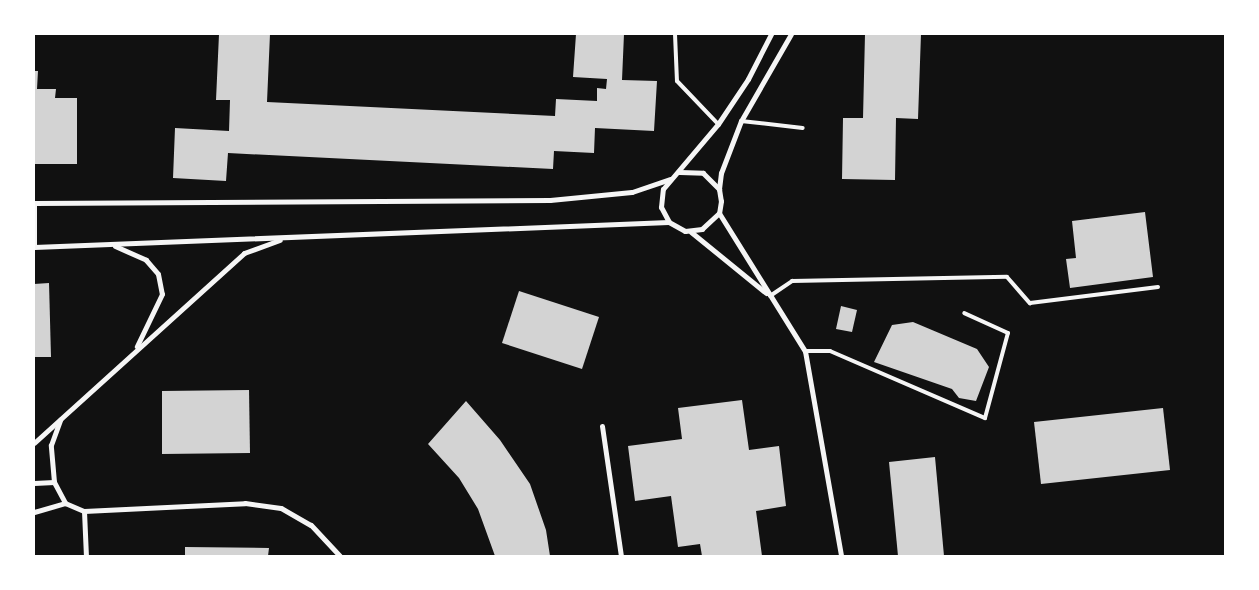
<!DOCTYPE html>
<html>
<head>
<meta charset="utf-8">
<style>
  body { margin:0 }
  #map { position:relative; width:1259px; height:590px; overflow:hidden; background:#111; font-family:"Titillium Web",sans-serif }
  div>[style] { position:absolute }
  .building>* { inset:0; background:#d3d3d3 }
  .service>* { height:4px; margin:-2px; padding:0 2px; transform-origin:2px; border-radius:2px; background:#f5f5f5 }
  .minor>* { height:5px; margin:-2.5px; padding:0 2.5px; transform-origin:2.5px; border-radius:2.5px; background:#f5f5f5 }
  span { translate:-50% -50%; white-space:nowrap; text-align:center; line-height:1.15; -webkit-text-stroke:5px #fff; paint-order:stroke }
  .frame { position:absolute; inset:0; border:35px solid #fff; pointer-events:none }
</style>
</head>
<body>
<div id="map">
  <div class="building">
    <i style="clip-path:polygon(219px 34px,270px 34px,267px 102px,555px 116px,556px 99px,597px 101px,597px 88px,606px 89px,607px 79px,573px 77px,576px 34px,624px 34px,622px 80px,657px 81px,654px 131px,595px 128px,594px 153px,554px 151px,553px 169px,228px 153px,226px 181px,173px 178px,175px 128px,229px 131px,230px 100px,216px 100px)"></i>
    <i style="clip-path:polygon(865px 34px,921px 34px,918px 119px,896px 118px,895px 180px,842px 179px,843px 118px,863px 118px)"></i>
    <i style="clip-path:polygon(34px 71px,38px 71px,37px 89px,56px 89px,55px 98px,77px 98px,77px 164px,34px 164px)"></i>
    <i style="clip-path:polygon(1145px 212px,1153px 277px,1070px 288px,1066px 259px,1076px 258px,1072px 221px)"></i>
    <i style="clip-path:polygon(49px 283px,51px 357px,34px 357px,34px 284px)"></i>
    <i style="clip-path:polygon(519px 291px,599px 317px,582px 369px,502px 343px)"></i>
    <i style="clip-path:polygon(841px 306px,857px 310px,852px 332px,836px 329px)"></i>
    <i style="clip-path:polygon(913px 322px,977px 349px,989px 367px,976px 401px,959px 398px,952px 389px,874px 362px,892px 325px)"></i>
    <i style="clip-path:polygon(249px 390px,250px 453px,162px 454px,162px 391px)"></i>
    <i style="clip-path:polygon(742px 400px,749px 450px,779px 446px,786px 506px,756px 511px,762px 556px,702px 556px,700px 544px,678px 547px,671px 496px,635px 501px,628px 446px,682px 439px,678px 408px)"></i>
    <i style="clip-path:polygon(466px 401px,500px 440px,530px 484px,546px 530px,550px 556px,495px 556px,478px 509px,459px 478px,428px 444px)"></i>
    <i style="clip-path:polygon(1163px 408px,1170px 470px,1041px 484px,1034px 422px)"></i>
    <i style="clip-path:polygon(935px 457px,944px 556px,898px 556px,889px 462px)"></i>
    <i style="clip-path:polygon(185px 547px,269px 548px,268px 556px,185px 556px)"></i>
  </div>
  <div class="service">
    <i style="left:675px;top:34px;width:47px;rotate:87.6deg"></i>
    <i style="left:677px;top:81px;width:59px;rotate:46.4deg"></i>
    <i style="left:741px;top:121px;width:62px;rotate:6.4deg"></i>
    <i style="left:770px;top:296px;width:27px;rotate:-34deg"></i>
    <i style="left:792px;top:281px;width:215px;rotate:-1.1deg"></i>
    <i style="left:1007px;top:277px;width:35px;rotate:49deg"></i>
    <i style="left:1030px;top:303px;width:129px;rotate:-7.1deg"></i>
    <i style="left:805px;top:351px;width:25px"></i>
    <i style="left:830px;top:351px;width:169px;rotate:23.4deg"></i>
    <i style="left:985px;top:418px;width:88px;rotate:-74.9deg"></i>
    <i style="left:1008px;top:333px;width:48px;rotate:-155.6deg"></i>
  </div>
  <div class="minor">
    <i style="left:680px;top:172px;width:23px;rotate:2deg"></i>
    <i style="left:703px;top:173px;width:23px;rotate:45deg"></i>
    <i style="left:719px;top:189px;width:12px;rotate:81deg"></i>
    <i style="left:721px;top:201px;width:12px;rotate:99deg"></i>
    <i style="left:719px;top:213px;width:23px;rotate:137deg"></i>
    <i style="left:702px;top:229px;width:17px;rotate:173deg"></i>
    <i style="left:685px;top:231px;width:18px;rotate:-151deg"></i>
    <i style="left:669px;top:222px;width:17px;rotate:-118deg"></i>
    <i style="left:661px;top:207px;width:18px;rotate:-84deg"></i>
    <i style="left:663px;top:189px;width:85px;rotate:-49.8deg"></i>
    <i style="left:718px;top:124px;width:54px;rotate:-56.3deg"></i>
    <i style="left:748px;top:79px;width:51px;rotate:-62.9deg"></i>
    <i style="left:719px;top:189px;width:16px;rotate:-83deg"></i>
    <i style="left:721px;top:173px;width:56px;rotate:-69deg"></i>
    <i style="left:741px;top:121px;width:100px;rotate:-60.1deg"></i>
    <i style="left:34px;top:203px;width:516px;rotate:-0.33deg"></i>
    <i style="left:550px;top:200px;width:82px;rotate:-5.6deg"></i>
    <i style="left:632px;top:192px;width:40px;rotate:-18.9deg"></i>
    <i style="left:34px;top:203px;width:44px;rotate:90deg"></i>
    <i style="left:719px;top:213px;width:163px;rotate:58.1deg"></i>
    <i style="left:805px;top:351px;width:208px;rotate:80deg"></i>
    <i style="left:691px;top:232px;width:97px;rotate:39.1deg"></i>
    <i style="left:115px;top:246px;width:34px;rotate:24deg"></i>
    <i style="left:146px;top:260px;width:18px;rotate:49deg"></i>
    <i style="left:158px;top:274px;width:20px;rotate:79deg"></i>
    <i style="left:162px;top:294px;width:58px;rotate:115.7deg"></i>
    <i style="left:34px;top:247px;width:635px;rotate:-2.25deg"></i>
    <i style="left:602px;top:426px;width:131px;rotate:81.7deg"></i>
    <i style="left:34px;top:443px;width:283px;rotate:-42.1deg"></i>
    <i style="left:244px;top:253px;width:38px;rotate:-20deg"></i>
    <i style="left:54px;top:482px;width:37px;rotate:-95deg"></i>
    <i style="left:51px;top:445px;width:27px;rotate:-70deg"></i>
    <i style="left:34px;top:483px;width:20px;rotate:-3deg"></i>
    <i style="left:54px;top:482px;width:24px;rotate:62deg"></i>
    <i style="left:84px;top:511px;width:45px;rotate:87.5deg"></i>
    <i style="left:34px;top:512px;width:32px;rotate:-16deg"></i>
    <i style="left:65px;top:503px;width:21px;rotate:23deg"></i>
    <i style="left:84px;top:511px;width:161px;rotate:-2.8deg"></i>
    <i style="left:245px;top:503px;width:36px;rotate:8deg"></i>
    <i style="left:281px;top:508px;width:34px;rotate:30deg"></i>
    <i style="left:311px;top:525px;width:42px;rotate:46.9deg"></i>
  </div>
  <div class="frame"></div>
</div>
</body>
</html>
